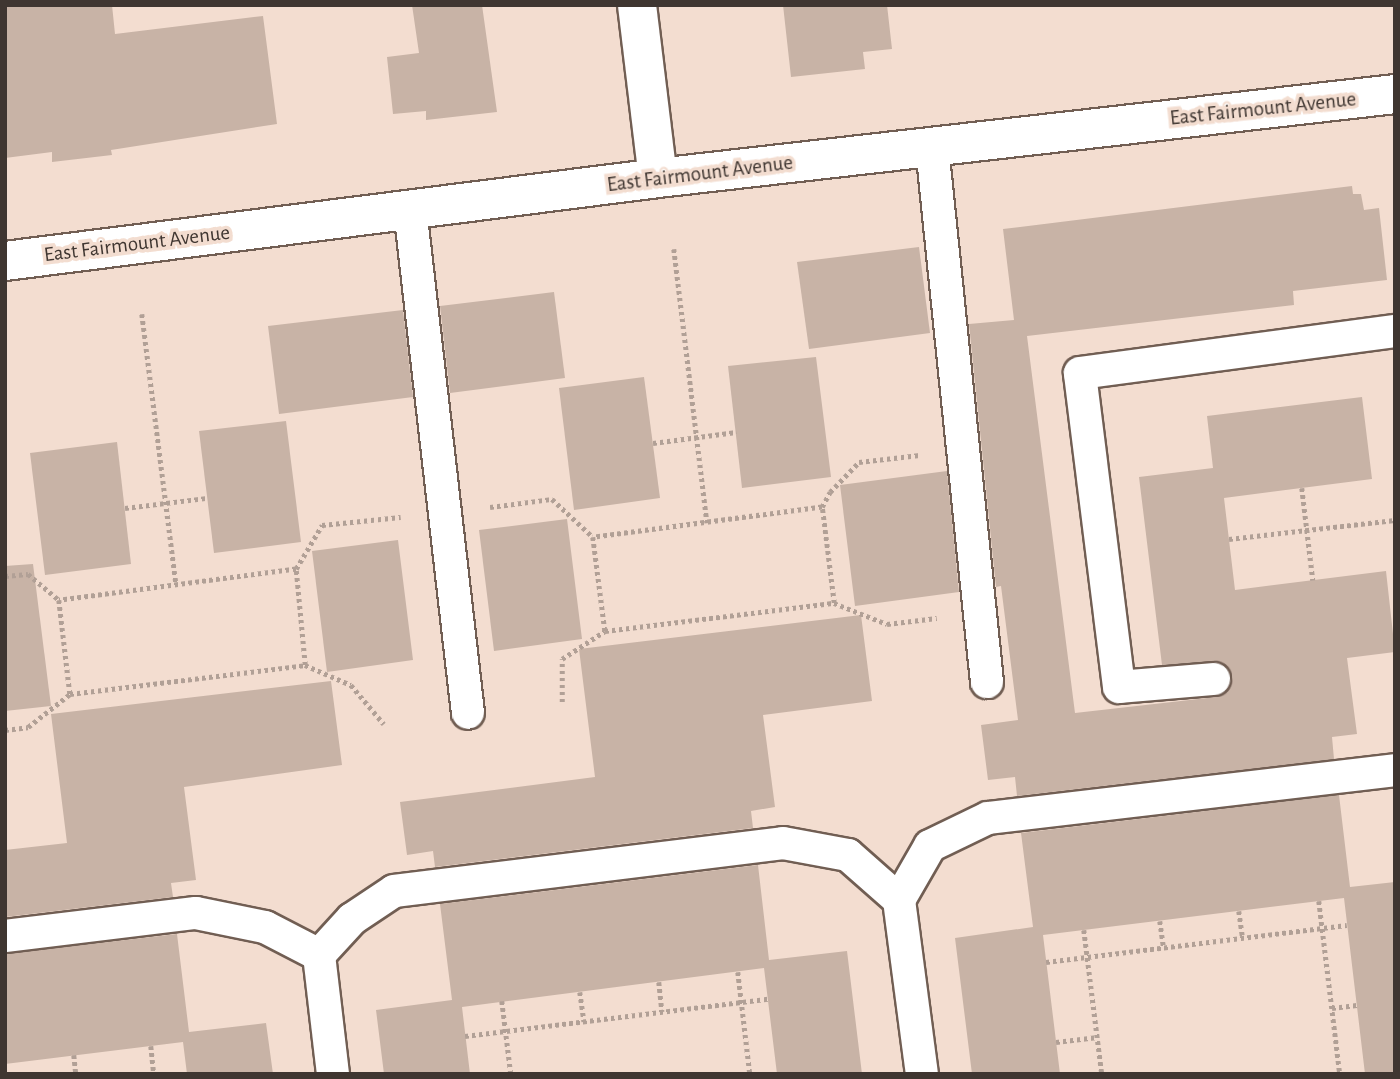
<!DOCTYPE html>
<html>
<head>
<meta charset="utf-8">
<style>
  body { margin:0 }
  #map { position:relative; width:1400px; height:1079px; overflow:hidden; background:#f3ddd0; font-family:"Alegreya Sans",sans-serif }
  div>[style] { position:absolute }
  .building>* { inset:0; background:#c8b3a6 }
  .path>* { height:4.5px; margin-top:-2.25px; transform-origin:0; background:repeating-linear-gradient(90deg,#b1a096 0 3.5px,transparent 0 7px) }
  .roads { filter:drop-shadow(2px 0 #715e53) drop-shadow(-2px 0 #715e53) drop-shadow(0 2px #715e53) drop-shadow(0 -2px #715e53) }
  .service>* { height:32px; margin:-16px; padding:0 16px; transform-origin:16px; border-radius:16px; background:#fff }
  .minor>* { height:38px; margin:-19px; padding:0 19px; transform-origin:19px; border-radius:19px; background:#fff }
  span { translate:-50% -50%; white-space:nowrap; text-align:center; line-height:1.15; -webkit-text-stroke:7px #f3ddd0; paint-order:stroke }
  .street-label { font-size:21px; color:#3f3631 }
  .frame { position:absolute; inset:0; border:7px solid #3f3631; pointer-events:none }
</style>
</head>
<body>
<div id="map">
  <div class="building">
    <i style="clip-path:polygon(5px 5px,112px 5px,115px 34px,263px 16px,277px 124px,111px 150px,112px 155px,52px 162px,52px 152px,5px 158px)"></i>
    <i style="clip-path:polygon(412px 5px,482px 5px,497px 112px,426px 120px,426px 111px,393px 114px,387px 57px,419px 53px)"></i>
    <i style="clip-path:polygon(783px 5px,887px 5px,892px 49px,863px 52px,865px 69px,791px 77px)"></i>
    <i style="clip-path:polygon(1352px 186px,1353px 194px,1361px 194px,1364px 210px,1379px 208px,1387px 280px,1293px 291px,1294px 305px,1027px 336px,1075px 713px,1216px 697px,1231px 686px,1229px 669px,1221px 662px,1162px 665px,1139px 477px,1213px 468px,1207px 416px,1362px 397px,1372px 479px,1224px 498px,1235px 590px,1386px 571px,1395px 652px,1347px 658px,1357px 734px,1332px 737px,1334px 759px,1017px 796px,1015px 777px,988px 780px,981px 725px,1018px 720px,1001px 586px,996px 587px,969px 324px,1014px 320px,1003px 229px)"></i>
    <i style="clip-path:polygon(919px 247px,930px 333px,809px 349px,797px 262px)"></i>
    <i style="clip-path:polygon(554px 292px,565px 378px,450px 393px,440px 306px)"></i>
    <i style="clip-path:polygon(403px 310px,413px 397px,279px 414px,268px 326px)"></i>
    <i style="clip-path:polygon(816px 357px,831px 477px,742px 488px,728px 366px)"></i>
    <i style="clip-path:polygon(644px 377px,660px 498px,574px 510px,559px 388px)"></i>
    <i style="clip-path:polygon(286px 421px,301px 542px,214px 553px,199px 431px)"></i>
    <i style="clip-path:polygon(117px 442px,131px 564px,45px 575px,30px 453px)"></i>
    <i style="clip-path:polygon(947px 471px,959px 592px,855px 606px,840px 485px)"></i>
    <i style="clip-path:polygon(567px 519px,582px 639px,494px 651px,479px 530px)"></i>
    <i style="clip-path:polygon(398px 540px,413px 660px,327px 672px,312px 551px)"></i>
    <i style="clip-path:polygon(33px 564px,51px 706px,5px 711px,5px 566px)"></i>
    <i style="clip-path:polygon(861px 615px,872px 701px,763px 715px,775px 807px,751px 811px,753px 828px,435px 867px,433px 851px,407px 855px,400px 802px,595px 777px,579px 649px)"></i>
    <i style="clip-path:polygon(331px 681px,342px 765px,184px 787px,196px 880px,171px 883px,173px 897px,5px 917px,5px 850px,67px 843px,51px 714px)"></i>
    <i style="clip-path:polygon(1339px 795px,1350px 887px,1395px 882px,1395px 1074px,1365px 1074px,1344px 898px,1043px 935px,1060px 1074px,972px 1074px,955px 938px,1033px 927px,1021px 833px)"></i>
    <i style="clip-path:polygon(758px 865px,769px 960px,847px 951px,862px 1074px,777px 1074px,764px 968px,462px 1007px,470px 1074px,384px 1074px,376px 1010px,452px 1000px,440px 904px)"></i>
    <i style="clip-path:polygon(177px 934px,189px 1032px,266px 1023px,273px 1074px,187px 1074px,183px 1042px,5px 1064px,5px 954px)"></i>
  </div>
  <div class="path">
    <i style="left:674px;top:249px;width:276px;rotate:83.1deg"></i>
    <i style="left:142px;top:314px;width:272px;rotate:82.8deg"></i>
    <i style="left:653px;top:443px;width:84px;rotate:-7.5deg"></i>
    <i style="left:1302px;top:488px;width:93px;rotate:83.2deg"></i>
    <i style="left:490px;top:507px;width:63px;rotate:-7.4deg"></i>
    <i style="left:552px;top:499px;width:56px;rotate:42.8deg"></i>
    <i style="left:822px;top:507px;width:231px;rotate:172.5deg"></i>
    <i style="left:593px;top:537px;width:95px;rotate:82.7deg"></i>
    <i style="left:605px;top:631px;width:231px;rotate:-7deg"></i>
    <i style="left:834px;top:603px;width:97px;rotate:-97.1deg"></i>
    <i style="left:822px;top:507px;width:17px;rotate:-62deg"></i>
    <i style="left:830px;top:492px;width:42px;rotate:-46deg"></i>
    <i style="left:859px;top:462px;width:61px;rotate:-6.5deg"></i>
    <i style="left:125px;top:508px;width:83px;rotate:-7deg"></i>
    <i style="left:1229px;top:539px;width:167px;rotate:-6.5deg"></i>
    <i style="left:296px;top:569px;width:51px;rotate:-59.4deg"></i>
    <i style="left:322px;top:525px;width:79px;rotate:-5.8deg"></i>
    <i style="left:5px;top:576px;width:23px;rotate:-5deg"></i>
    <i style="left:28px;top:574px;width:40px;rotate:40deg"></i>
    <i style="left:59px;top:600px;width:95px;rotate:83.3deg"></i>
    <i style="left:70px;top:694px;width:237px;rotate:-7deg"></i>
    <i style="left:305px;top:665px;width:96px;rotate:-95.4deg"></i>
    <i style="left:296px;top:569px;width:239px;rotate:172.5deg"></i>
    <i style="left:834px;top:603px;width:57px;rotate:21.6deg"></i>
    <i style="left:887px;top:624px;width:50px;rotate:-6.8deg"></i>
    <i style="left:305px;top:665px;width:50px;rotate:23.5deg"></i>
    <i style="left:351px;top:685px;width:51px;rotate:49.8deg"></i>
    <i style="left:562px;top:702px;width:43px;rotate:-90deg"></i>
    <i style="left:562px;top:659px;width:51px;rotate:-33.1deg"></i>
    <i style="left:5px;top:730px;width:23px;rotate:-7deg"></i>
    <i style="left:28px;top:727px;width:53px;rotate:-38.2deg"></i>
    <i style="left:1319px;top:901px;width:174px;rotate:83.1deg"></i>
    <i style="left:1239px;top:911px;width:27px;rotate:82deg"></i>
    <i style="left:1160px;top:921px;width:27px;rotate:82deg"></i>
    <i style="left:1084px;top:930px;width:145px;rotate:82.9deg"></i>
    <i style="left:1046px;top:962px;width:303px;rotate:-7deg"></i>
    <i style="left:738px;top:972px;width:103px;rotate:83.3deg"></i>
    <i style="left:659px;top:982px;width:30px;rotate:84deg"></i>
    <i style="left:580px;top:992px;width:30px;rotate:82deg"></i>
    <i style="left:502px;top:1001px;width:74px;rotate:83deg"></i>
    <i style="left:1332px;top:1008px;width:25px;rotate:-7deg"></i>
    <i style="left:465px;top:1036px;width:305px;rotate:-7deg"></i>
    <i style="left:1056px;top:1042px;width:42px;rotate:-6.8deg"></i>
    <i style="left:151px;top:1046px;width:28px;rotate:84deg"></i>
    <i style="left:74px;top:1055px;width:19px;rotate:84deg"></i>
  </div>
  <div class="roads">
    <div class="service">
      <i style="left:932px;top:147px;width:538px;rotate:84.13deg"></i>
      <i style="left:410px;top:209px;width:507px;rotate:83.44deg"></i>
      <i style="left:1214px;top:679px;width:95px;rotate:175.2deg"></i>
      <i style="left:1119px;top:687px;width:316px;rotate:-97.1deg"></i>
      <i style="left:1080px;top:373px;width:318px;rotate:-7.6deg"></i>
      <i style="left:899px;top:900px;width:176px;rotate:82.5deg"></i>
      <i style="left:5px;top:936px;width:192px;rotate:-6.9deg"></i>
      <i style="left:196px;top:913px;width:70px;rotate:11.5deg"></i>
      <i style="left:265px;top:927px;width:61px;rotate:27.4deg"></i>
      <i style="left:319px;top:955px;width:49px;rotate:-47.5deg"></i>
      <i style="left:352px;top:919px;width:50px;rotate:-33.7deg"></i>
      <i style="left:394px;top:891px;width:392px;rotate:-7deg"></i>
      <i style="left:783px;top:843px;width:66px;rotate:10.5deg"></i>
      <i style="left:848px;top:855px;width:68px;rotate:41.4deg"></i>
      <i style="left:899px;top:900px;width:62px;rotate:-60.1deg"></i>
      <i style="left:930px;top:846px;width:64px;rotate:-25.8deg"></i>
      <i style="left:988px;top:818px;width:410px;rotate:-6.7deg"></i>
      <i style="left:319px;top:955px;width:120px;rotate:83.3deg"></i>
    </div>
    <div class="minor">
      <i style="left:637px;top:5px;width:174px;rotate:83.1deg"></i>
      <i style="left:5px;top:261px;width:658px;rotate:-7.24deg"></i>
      <i style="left:658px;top:178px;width:742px;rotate:-6.5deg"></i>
    </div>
  </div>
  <div class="street-label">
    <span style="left:1263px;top:109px;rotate:-6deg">East Fairmount Avenue</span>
    <span style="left:700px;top:174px;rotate:-7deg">East Fairmount Avenue</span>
    <span style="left:137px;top:244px;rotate:-7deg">East Fairmount Avenue</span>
  </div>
  <div class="frame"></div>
</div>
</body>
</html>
